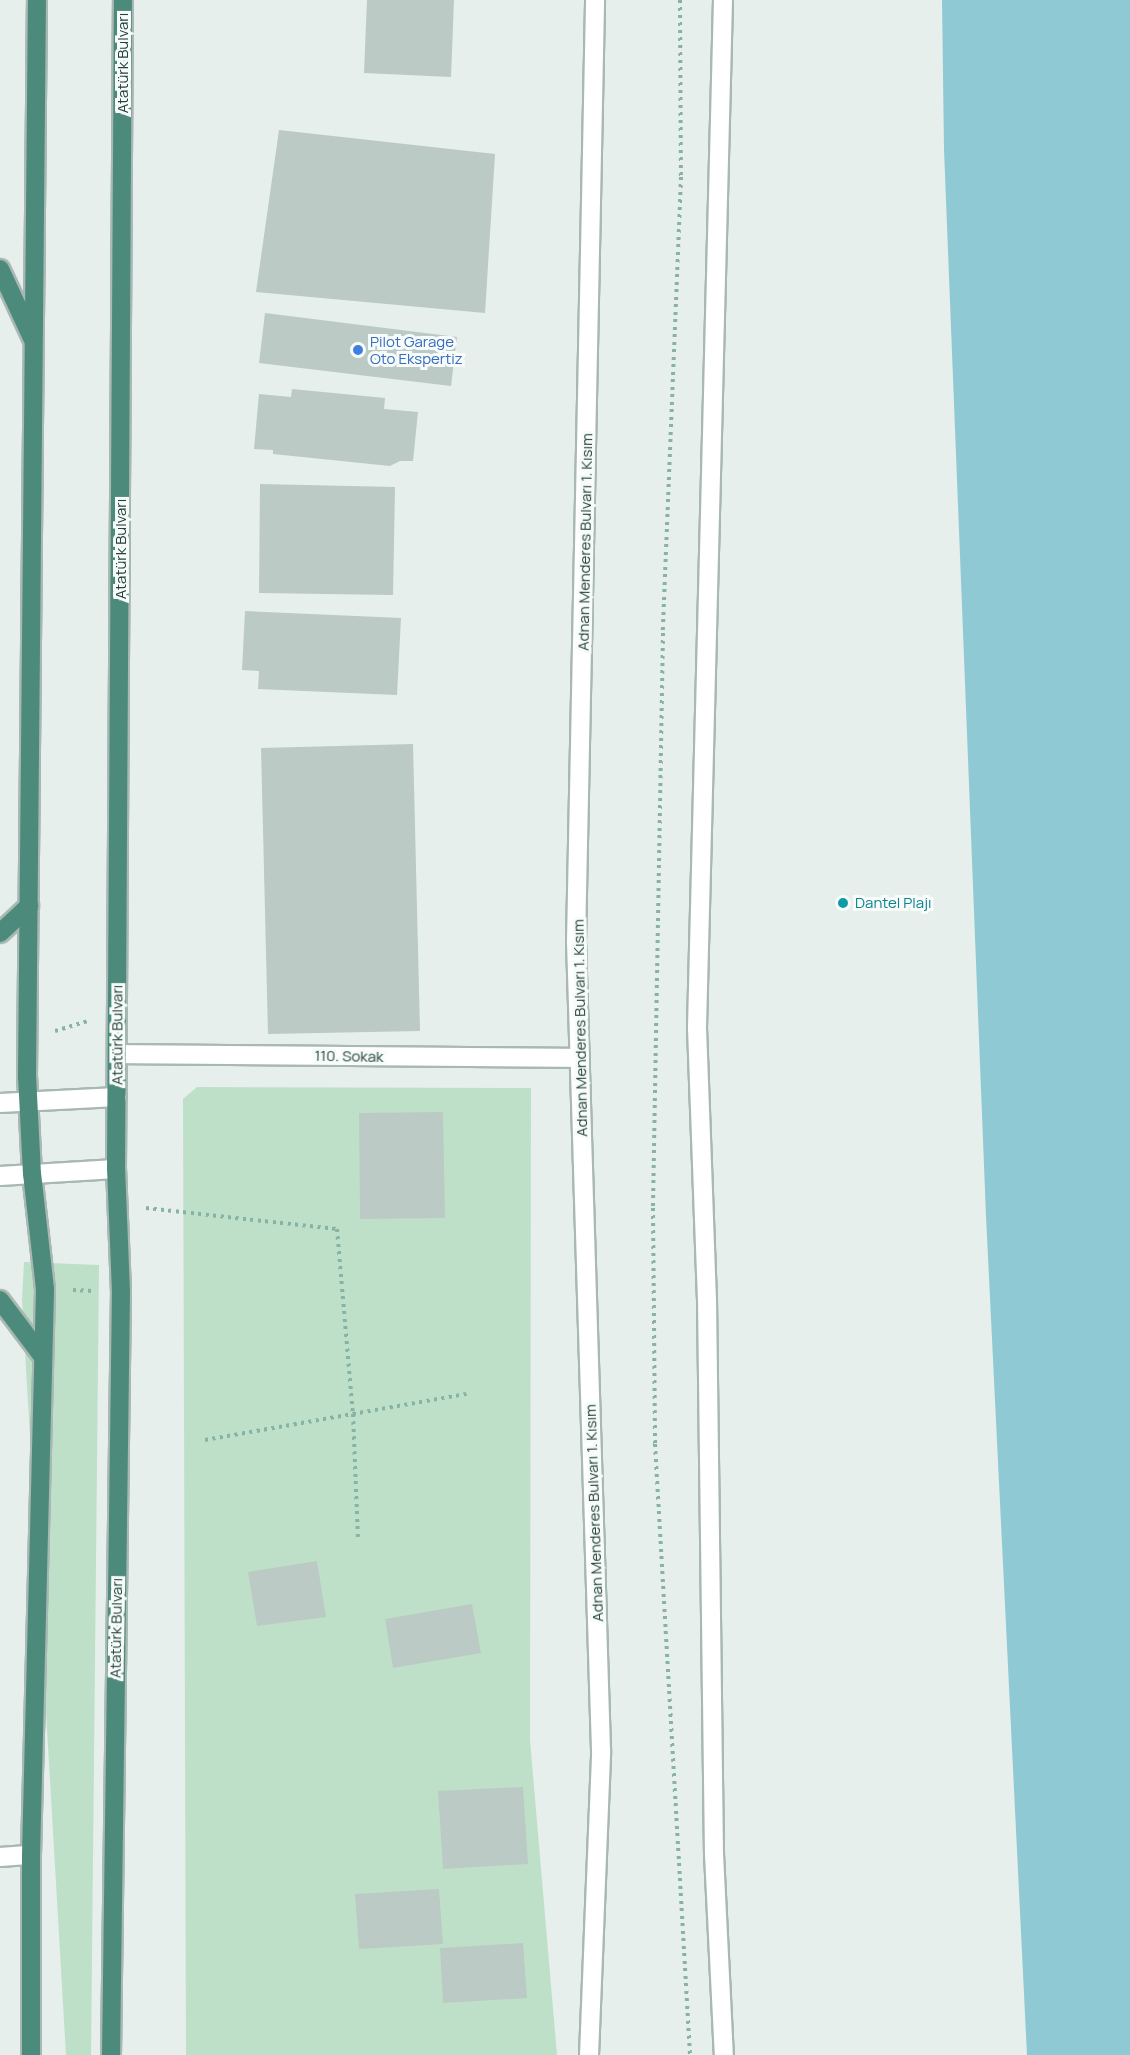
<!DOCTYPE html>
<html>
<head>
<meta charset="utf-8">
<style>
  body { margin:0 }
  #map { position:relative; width:1130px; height:2055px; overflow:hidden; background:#e6efeb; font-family:Manrope,sans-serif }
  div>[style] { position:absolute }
  .green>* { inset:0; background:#bfe0c8 }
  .water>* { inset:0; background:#8ec9d4 }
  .building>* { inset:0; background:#bbcac4 }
  .path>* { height:4px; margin-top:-2px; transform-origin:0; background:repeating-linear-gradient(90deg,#86b3a5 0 3px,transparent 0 7.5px) }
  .roads { filter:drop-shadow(2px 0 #a8b8b2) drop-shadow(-2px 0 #a8b8b2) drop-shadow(0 2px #a8b8b2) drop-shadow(0 -2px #a8b8b2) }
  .pedestrian>* { height:18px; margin:-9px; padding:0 9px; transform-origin:9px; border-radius:9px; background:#fff }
  .minor>* { height:18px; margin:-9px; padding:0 9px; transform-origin:9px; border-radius:9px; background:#fff }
  .secondary>* { height:18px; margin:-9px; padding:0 9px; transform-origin:9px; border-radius:9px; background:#fff }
  .trunk>* { height:18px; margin:-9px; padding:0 9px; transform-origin:9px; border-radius:9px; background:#4c8a7c }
  .dots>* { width:16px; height:16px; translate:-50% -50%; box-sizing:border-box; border:3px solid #f7fbf9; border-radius:50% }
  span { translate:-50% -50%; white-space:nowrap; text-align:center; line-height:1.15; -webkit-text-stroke:6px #f7fbf9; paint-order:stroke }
  .street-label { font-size:15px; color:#24423a }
  .shop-label { font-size:15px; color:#366cbe }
  .left { translate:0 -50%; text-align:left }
  .culture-label { font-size:15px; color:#0d838f }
</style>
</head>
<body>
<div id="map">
  <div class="green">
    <i style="clip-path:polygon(197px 1087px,531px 1088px,530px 1740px,557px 2055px,186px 2055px,183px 1099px)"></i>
    <i style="clip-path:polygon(24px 1262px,99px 1265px,91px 2055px,66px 2055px,22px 1299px)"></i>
  </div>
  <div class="water">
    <i style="clip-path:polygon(942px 0,1130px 0,1130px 2055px,1027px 2055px,986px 1216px,944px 149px)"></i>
  </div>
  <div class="building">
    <i style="clip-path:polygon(367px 0,454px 0,451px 77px,364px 73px)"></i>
    <i style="clip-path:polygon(279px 130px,495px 154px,485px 313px,256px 292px)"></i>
    <i style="clip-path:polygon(265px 313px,457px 337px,451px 386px,259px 363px)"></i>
    <i style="clip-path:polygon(292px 389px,385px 398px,384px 409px,418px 412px,413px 461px,400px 461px,390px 466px,273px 454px,273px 450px,254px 449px,259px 394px,291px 397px)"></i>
    <i style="clip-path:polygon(260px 484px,395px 487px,393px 595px,259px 593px)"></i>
    <i style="clip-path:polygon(245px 611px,401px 618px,397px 695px,258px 689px,259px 671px,242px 670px)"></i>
    <i style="clip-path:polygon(413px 744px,420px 1031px,268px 1034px,261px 748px)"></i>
    <i style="clip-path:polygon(443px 1112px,445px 1218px,360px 1219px,359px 1113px)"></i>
    <i style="clip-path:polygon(317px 1561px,326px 1617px,257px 1626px,248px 1572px)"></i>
    <i style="clip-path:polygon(472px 1604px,481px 1653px,393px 1668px,385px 1619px)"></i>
    <i style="clip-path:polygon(523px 1787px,528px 1864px,443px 1869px,438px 1791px)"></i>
    <i style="clip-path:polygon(439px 1889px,443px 1944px,359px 1949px,355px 1894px)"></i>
    <i style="clip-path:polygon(523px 1943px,527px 1998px,443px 2003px,440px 1948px)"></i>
  </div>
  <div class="path">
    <i style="left:680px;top:0;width:177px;rotate:89.7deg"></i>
    <i style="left:681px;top:177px;width:456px;rotate:92.3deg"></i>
    <i style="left:663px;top:633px;width:575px;rotate:91deg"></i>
    <i style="left:653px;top:1208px;width:236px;rotate:89.5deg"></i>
    <i style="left:655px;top:1444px;width:612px;rotate:86.72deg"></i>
    <i style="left:55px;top:1031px;width:34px;rotate:-17deg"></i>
    <i style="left:146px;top:1208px;width:192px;rotate:6.3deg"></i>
    <i style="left:337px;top:1229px;width:186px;rotate:85.1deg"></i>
    <i style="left:353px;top:1414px;width:123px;rotate:87.7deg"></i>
    <i style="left:73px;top:1290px;width:20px;rotate:3deg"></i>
    <i style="left:205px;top:1440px;width:270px;rotate:-10deg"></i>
  </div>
  <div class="roads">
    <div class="pedestrian">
      <i style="left:723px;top:0;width:1028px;rotate:91.45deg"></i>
      <i style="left:697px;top:1028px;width:271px;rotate:87.9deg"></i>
      <i style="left:707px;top:1299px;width:555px;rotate:89.28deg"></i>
      <i style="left:714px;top:1854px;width:201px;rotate:87.2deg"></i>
    </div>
    <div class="minor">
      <i style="left:118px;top:1054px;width:462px;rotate:0.5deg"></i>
      <i style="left:0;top:1857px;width:31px;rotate:-4deg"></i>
    </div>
    <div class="secondary">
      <i style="left:0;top:1103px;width:117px;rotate:-2.9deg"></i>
      <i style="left:0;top:1176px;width:116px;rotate:-3.5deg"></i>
      <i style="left:589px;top:2055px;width:305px;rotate:-87.7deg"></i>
      <i style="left:601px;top:1750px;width:808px;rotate:-91.77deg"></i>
      <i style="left:576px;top:942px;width:942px;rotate:-88.84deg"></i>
    </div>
    <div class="trunk">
      <i style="left:0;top:269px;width:76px;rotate:65.1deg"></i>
      <i style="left:0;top:933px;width:40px;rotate:-43deg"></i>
      <i style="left:0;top:1300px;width:71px;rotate:53deg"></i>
      <i style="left:31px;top:2055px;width:200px;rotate:-90deg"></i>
      <i style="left:31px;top:1855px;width:566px;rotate:-88.58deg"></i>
      <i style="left:45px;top:1289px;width:116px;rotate:-96.4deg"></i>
      <i style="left:32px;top:1174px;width:98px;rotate:-92.9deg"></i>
      <i style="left:27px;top:1076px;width:1076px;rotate:-89.47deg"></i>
      <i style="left:111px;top:2055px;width:763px;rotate:-89.25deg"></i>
      <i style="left:121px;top:1292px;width:123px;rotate:-92.3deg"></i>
      <i style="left:116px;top:1169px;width:1169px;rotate:-89.66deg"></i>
    </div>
  </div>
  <div class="dots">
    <i style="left:358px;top:350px;background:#3f7fe0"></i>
    <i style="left:843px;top:903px;background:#0f9aa8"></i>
  </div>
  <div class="street-label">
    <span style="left:123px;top:63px;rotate:-90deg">Atatürk Bulvarı</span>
    <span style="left:585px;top:542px;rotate:-89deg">Adnan Menderes Bulvarı 1. Kısım</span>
    <span style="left:121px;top:549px;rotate:-90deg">Atatürk Bulvarı</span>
    <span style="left:580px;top:1028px;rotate:-91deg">Adnan Menderes Bulvarı 1. Kısım</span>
    <span style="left:117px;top:1035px;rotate:-90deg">Atatürk Bulvarı</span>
    <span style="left:349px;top:1056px;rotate:1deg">110. Sokak</span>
    <span style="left:594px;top:1513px;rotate:-92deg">Adnan Menderes Bulvarı 1. Kısım</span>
    <span style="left:116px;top:1628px;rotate:-89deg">Atatürk Bulvarı</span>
  </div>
  <div class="shop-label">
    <span class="left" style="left:370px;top:350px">Pilot Garage<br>Oto Ekspertiz</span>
  </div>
  <div class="culture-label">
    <span class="left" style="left:855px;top:903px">Dantel Plajı</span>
  </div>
</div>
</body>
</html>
